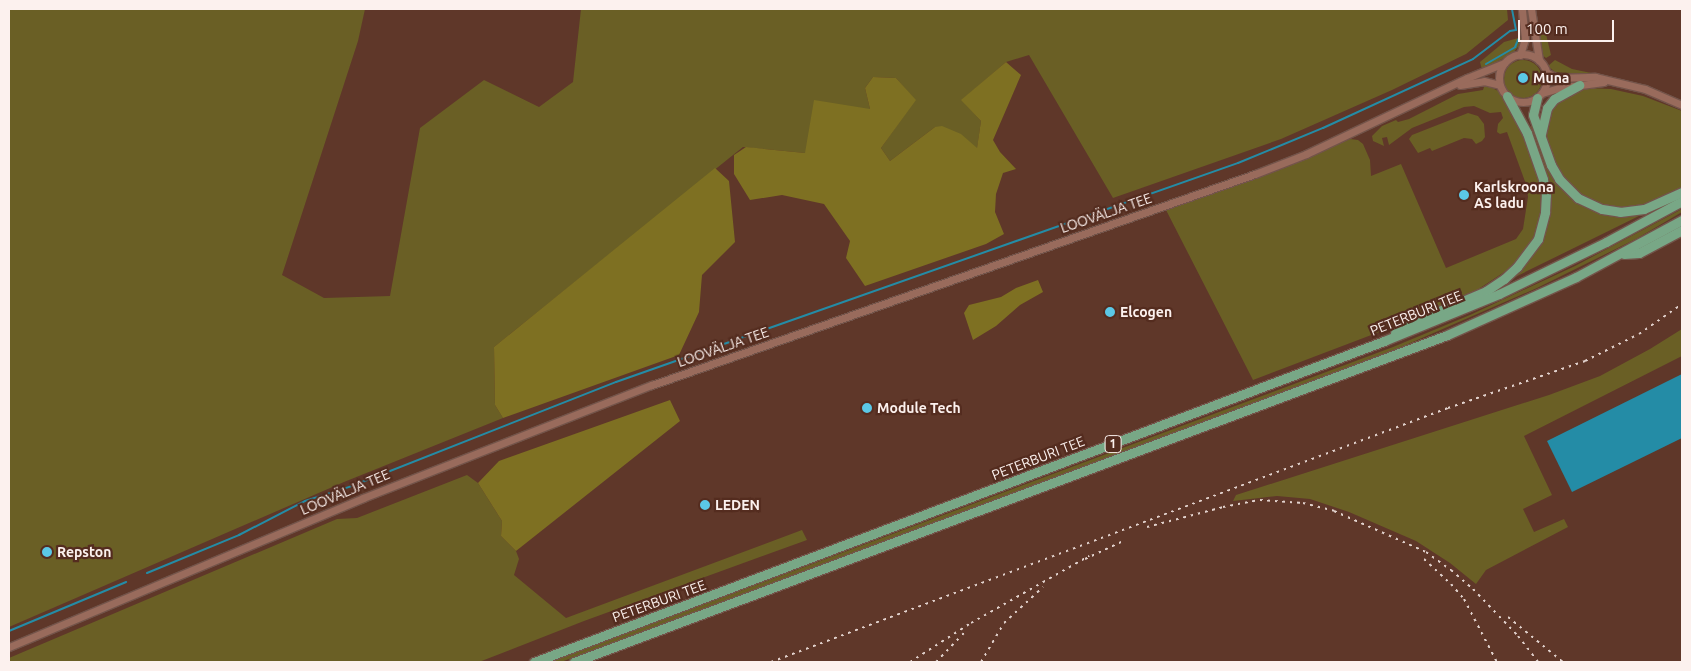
<!DOCTYPE html>
<html>
<head>
<meta charset="utf-8">
<style>
  body { margin:0 }
  #map { position:relative; width:1691px; height:671px; overflow:hidden; background:#5f3729; font-family:Ubuntu,sans-serif }
  div>[style] { position:absolute }
  .green>* { inset:0; background:#6a5f25 }
  .round { border-radius:50% }
  .forest>* { inset:0; background:#7e7022 }
  .water>* { inset:0; background:#248ca6 }
  .stream>* { height:2px; margin:-1px; padding:0 1px; transform-origin:1px; border-radius:1px; background:#248ca6 }
  .roads { filter:drop-shadow(1px 0 #73544a) drop-shadow(-1px 0 #73544a) drop-shadow(0 1px #73544a) drop-shadow(0 -1px #73544a) }
  .tertiary>* { height:7px; margin:-3.5px; padding:0 3.5px; transform-origin:3.5px; border-radius:3.5px; background:#996b5c }
  .tertiary>.ring { margin:-3.5px; padding:0; box-sizing:content-box; background:none; border:7px solid #996b5c; border-radius:50% }
  .trunk>* { height:9px; margin:-4.5px; padding:0 4.5px; transform-origin:4.5px; border-radius:4.5px; background:#78a786 }
  .rail>* { height:2px; margin-top:-1px; transform-origin:0; background:repeating-linear-gradient(90deg,#e1d1cc 0 2.5px,transparent 0 7.5px) }
  .dots>* { width:14px; height:14px; translate:-50% -50%; box-sizing:border-box; border:2px solid #542c1f; border-radius:50% }
  span { translate:-50% -50%; white-space:nowrap; text-align:center; line-height:1.15; -webkit-text-stroke:4.5px #542c1f; paint-order:stroke }
  .shield-label span { padding:1px 4px; background:#542c1f; border:1px solid; border-radius:4px; -webkit-text-stroke-width:0 }
  .shield-label { font-size:12px; color:#fcf1ee; font-weight:700 }
  .poi-label { font-size:14px; color:#fcf1ee; font-weight:700 }
  .left { translate:0 -50%; text-align:left }
  .street-label { font-size:14px; color:#fcf1ee }
  .frame { position:absolute; inset:0; border:10px solid #fcf1ee; pointer-events:none }
  .scale { position:absolute; left:1518px; top:20px; width:96px; height:22px; box-sizing:border-box; border:2px solid #fcf1ee; border-top:0; padding-left:6px; font-size:15px; line-height:18px; white-space:nowrap; color:#fcf1ee; -webkit-text-stroke:4px #542c1f; paint-order:stroke }
</style>
</head>
<body>
<div id="map">
  <div class="green">
    <i style="clip-path:polygon(9px 9px,365px 9px,358px 41px,282px 275px,324px 298px,390px 296px,420px 128px,484px 80px,539px 107px,573px 82px,581px 9px,1507px 9px,1508px 20px,1466px 54px,1392px 90px,1281px 139px,1113px 198px,1029px 55px,1006px 62px,962px 100px,981px 121px,977px 149px,935px 127px,890px 161px,881px 148px,915px 100px,896px 78px,873px 77px,865px 88px,870px 109px,805px 153px,743px 147px,494px 347px,495px 405px,503px 418px,344px 482px,9px 627px)"></i>
    <i style="clip-path:polygon(1546px 34px,1551px 55px,1546px 58px,1542px 55px,1538px 36px)"></i>
    <i style="clip-path:polygon(1522px 37px,1521px 43px,1513px 53px,1482px 70px,1480px 62px,1504px 42px)"></i>
    <i class="round" style="left:1504px;top:60px;width:38px;height:38px"></i>
    <i style="clip-path:polygon(1555px 60px,1572px 69px,1601px 75px,1555px 72px,1548px 66px)"></i>
    <i style="clip-path:polygon(1485px 84px,1498px 91px,1510px 109px,1530px 148px,1541px 184px,1543px 205px,1538px 231px,1532px 243px,1512px 267px,1471px 294px,1416px 318px,1253px 380px,1166px 210px,1298px 162px,1350px 139px,1358px 140px,1363px 144px,1370px 160px,1371px 176px,1401px 164px,1446px 268px,1516px 239px,1523px 229px,1528px 197px,1527px 187px,1507px 132px,1500px 134px,1497px 132px,1498px 124px,1503px 118px,1501px 112px,1490px 113px,1474px 106px,1464px 107px,1412px 128px,1389px 145px,1387px 137px,1382px 138px,1384px 146px,1373px 141px,1372px 136px,1382px 126px,1396px 120px,1398px 122px,1409px 119px,1458px 94px,1483px 90px)"></i>
    <i style="clip-path:polygon(1586px 88px,1611px 89px,1643px 96px,1682px 111px,1682px 188px,1644px 205px,1625px 208px,1599px 204px,1585px 199px,1573px 190px,1560px 174px,1547px 142px,1547px 116px,1558px 100px,1578px 89px)"></i>
    <i style="clip-path:polygon(1468px 113px,1478px 116px,1484px 124px,1485px 137px,1482px 141px,1476px 144px,1472px 139px,1464px 138px,1432px 151px,1430px 148px,1418px 153px,1409px 139px,1412px 135px)"></i>
    <i style="clip-path:polygon(1532px 126px,1551px 174px,1558px 186px,1574px 201px,1597px 212px,1610px 215px,1643px 214px,1509px 280px,1530px 258px,1545px 233px,1549px 219px,1549px 184px,1529px 127px)"></i>
    <i style="clip-path:polygon(1682px 209px,1682px 212px,1636px 239px,1537px 288px,1399px 348px,561px 662px,550px 662px,1393px 347px,1470px 315px,1575px 266px)"></i>
    <i style="clip-path:polygon(1682px 329px,1682px 356px,1524px 436px,1552px 495px,1523px 509px,1534px 532px,1564px 519px,1568px 527px,1486px 570px,1476px 584px,1450px 563px,1416px 541px,1349px 512px,1310px 499px,1277px 496px,1233px 501px,1236px 495px,1549px 395px,1600px 376px,1650px 349px)"></i>
    <i style="clip-path:polygon(467px 475px,478px 483px,502px 521px,501px 536px,516px 551px,519px 559px,514px 575px,566px 618px,802px 530px,807px 540px,584px 621px,479px 662px,9px 662px,9px 658px,337px 519px,357px 518px)"></i>
  </div>
  <div class="forest">
    <i style="clip-path:polygon(1006px 62px,1021px 75px,993px 140px,1000px 152px,1016px 169px,1003px 173px,996px 194px,995px 212px,1004px 234px,986px 244px,865px 286px,846px 258px,850px 241px,824px 204px,782px 195px,750px 200px,734px 174px,734px 155px,746px 147px,805px 153px,814px 100px,870px 109px,865px 88px,873px 77px,896px 78px,916px 100px,881px 148px,890px 161px,935px 127px,942px 126px,961px 134px,977px 148px,981px 121px,961px 100px)"></i>
    <i style="clip-path:polygon(715px 168px,729px 181px,735px 242px,702px 275px,699px 312px,679px 355px,503px 418px,495px 405px,494px 347px)"></i>
    <i style="clip-path:polygon(1038px 280px,1043px 292px,1020px 305px,996px 326px,973px 340px,964px 313px,969px 305px,1001px 297px,1016px 288px)"></i>
    <i style="clip-path:polygon(670px 400px,680px 421px,516px 551px,501px 536px,502px 521px,478px 483px,499px 461px)"></i>
  </div>
  <div class="water">
    <i style="clip-path:polygon(1682px 374px,1682px 438px,1572px 492px,1547px 441px)"></i>
  </div>
  <div class="stream">
    <i style="left:1486px;top:64px;width:34px;rotate:-30deg"></i>
    <i style="left:1515px;top:47px;width:8px;rotate:-67deg"></i>
    <i style="left:147px;top:573px;width:100px;rotate:-22.4deg"></i>
    <i style="left:239px;top:535px;width:74px;rotate:-27.3deg"></i>
    <i style="left:305px;top:501px;width:49px;rotate:-17.7deg"></i>
    <i style="left:352px;top:486px;width:284px;rotate:-21.5deg"></i>
    <i style="left:616px;top:382px;width:659px;rotate:-19.4deg"></i>
    <i style="left:1238px;top:163px;width:92px;rotate:-22.4deg"></i>
    <i style="left:1323px;top:128px;width:165px;rotate:-24.7deg"></i>
    <i style="left:1473px;top:59px;width:46px;rotate:-37.1deg"></i>
    <i style="left:1510px;top:31px;width:6px;rotate:-9deg"></i>
    <i style="left:1516px;top:30px;width:21px;rotate:-101deg"></i>
    <i style="left:9px;top:631px;width:127px;rotate:-22.7deg"></i>
  </div>
  <div class="roads">
    <div class="tertiary">
      <i style="left:1531px;top:9px;width:52px;rotate:81.1deg"></i>
      <i class="ring" style="left:1499px;top:54px;width:41px;height:41px"></i>
      <i style="left:1520px;top:55px;width:17px;rotate:-73deg"></i>
      <i style="left:1525px;top:39px;width:30px;rotate:-96deg"></i>
      <i style="left:1546px;top:72px;width:13px;rotate:29deg"></i>
      <i style="left:1557px;top:78px;width:38px;rotate:-2deg"></i>
      <i style="left:1595px;top:77px;width:51px;rotate:13.5deg"></i>
      <i style="left:1645px;top:89px;width:40px;rotate:23.4deg"></i>
      <i style="left:1460px;top:85px;width:24px;rotate:-9deg"></i>
      <i style="left:1484px;top:81px;width:16px;rotate:14deg"></i>
      <i style="left:1542px;top:93px;width:17px;rotate:-17deg"></i>
      <i style="left:1558px;top:88px;width:46px;rotate:-7.4deg"></i>
      <i style="left:9px;top:647px;width:384px;rotate:-22.8deg"></i>
      <i style="left:363px;top:498px;width:310px;rotate:-21.4deg"></i>
      <i style="left:652px;top:385px;width:639px;rotate:-19.29deg"></i>
      <i style="left:1255px;top:174px;width:55px;rotate:-21.4deg"></i>
      <i style="left:1306px;top:154px;width:178px;rotate:-25.3deg"></i>
      <i style="left:1467px;top:78px;width:40px;rotate:-22deg"></i>
    </div>
    <div class="trunk">
      <i style="left:1537px;top:98px;width:17px;rotate:103deg"></i>
      <i style="left:1533px;top:115px;width:53px;rotate:70.2deg"></i>
      <i style="left:1551px;top:165px;width:16px;rotate:60deg"></i>
      <i style="left:1559px;top:179px;width:27px;rotate:45deg"></i>
      <i style="left:1578px;top:198px;width:26px;rotate:25deg"></i>
      <i style="left:1602px;top:209px;width:18px;rotate:9deg"></i>
      <i style="left:1620px;top:212px;width:24px;rotate:-7deg"></i>
      <i style="left:1644px;top:209px;width:42px;rotate:-24.1deg"></i>
      <i style="left:1541px;top:134px;width:27px;rotate:-77deg"></i>
      <i style="left:1547px;top:108px;width:11px;rotate:-52deg"></i>
      <i style="left:1554px;top:99px;width:29px;rotate:-29deg"></i>
      <i style="left:1624px;top:254px;width:15px;rotate:-4deg"></i>
      <i style="left:1639px;top:253px;width:49px;rotate:-28.1deg"></i>
      <i style="left:1395px;top:333px;width:11px;rotate:-38deg"></i>
      <i style="left:1404px;top:326px;width:89px;rotate:-23.1deg"></i>
      <i style="left:1486px;top:291px;width:22px;rotate:-34deg"></i>
      <i style="left:1504px;top:279px;width:18px;rotate:-43deg"></i>
      <i style="left:1517px;top:267px;width:35px;rotate:-53deg"></i>
      <i style="left:1538px;top:239px;width:28px;rotate:-75deg"></i>
      <i style="left:1545px;top:212px;width:17px;rotate:-87deg"></i>
      <i style="left:1546px;top:195px;width:16px;rotate:-101deg"></i>
      <i style="left:1543px;top:179px;width:49px;rotate:-109.2deg"></i>
      <i style="left:1527px;top:133px;width:42px;rotate:-118.4deg"></i>
      <i style="left:534px;top:662px;width:909px;rotate:-20.69deg"></i>
      <i style="left:1384px;top:341px;width:124px;rotate:-22.2deg"></i>
      <i style="left:1499px;top:294px;width:119px;rotate:-25.9deg"></i>
      <i style="left:1606px;top:242px;width:86px;rotate:-28.3deg"></i>
      <i style="left:574px;top:662px;width:932px;rotate:-20.53deg"></i>
      <i style="left:1447px;top:335px;width:141px;rotate:-24.2deg"></i>
      <i style="left:1576px;top:277px;width:120px;rotate:-28.3deg"></i>
    </div>
  </div>
  <div class="rail">
    <i style="left:1147px;top:527px;width:79px;rotate:-14.7deg"></i>
    <i style="left:1223px;top:507px;width:38px;rotate:-11deg"></i>
    <i style="left:1260px;top:500px;width:43px;rotate:4deg"></i>
    <i style="left:1303px;top:503px;width:32px;rotate:14deg"></i>
    <i style="left:1334px;top:511px;width:101px;rotate:24deg"></i>
    <i style="left:1426px;top:552px;width:31px;rotate:36deg"></i>
    <i style="left:1451px;top:570px;width:29px;rotate:41deg"></i>
    <i style="left:1473px;top:589px;width:65px;rotate:46.2deg"></i>
    <i style="left:1518px;top:636px;width:33px;rotate:52deg"></i>
    <i style="left:1085px;top:559px;width:42px;rotate:-25.3deg"></i>
    <i style="left:1424px;top:559px;width:37px;rotate:43deg"></i>
    <i style="left:1451px;top:584px;width:20px;rotate:49deg"></i>
    <i style="left:1464px;top:599px;width:71px;rotate:62.4deg"></i>
    <i style="left:1508px;top:617px;width:71px;rotate:39.3deg"></i>
    <i style="left:771px;top:662px;width:723px;rotate:-20.57deg"></i>
    <i style="left:1448px;top:408px;width:145px;rotate:-18.9deg"></i>
    <i style="left:1585px;top:361px;width:60px;rotate:-26.6deg"></i>
    <i style="left:1639px;top:334px;width:52px;rotate:-34.9deg"></i>
    <i style="left:910px;top:662px;width:72px;rotate:-32.6deg"></i>
    <i style="left:971px;top:623px;width:136px;rotate:-29.6deg"></i>
    <i style="left:936px;top:662px;width:42px;rotate:-46deg"></i>
    <i style="left:981px;top:662px;width:45px;rotate:-59.5deg"></i>
    <i style="left:1004px;top:623px;width:53px;rotate:-42.7deg"></i>
  </div>
  <div class="dots">
    <i style="left:1523px;top:78px;background:#5bc8e6"></i>
    <i style="left:1464px;top:195px;background:#5bc8e6"></i>
    <i style="left:1110px;top:312px;background:#5bc8e6"></i>
    <i style="left:867px;top:408px;background:#5bc8e6"></i>
    <i style="left:705px;top:505px;background:#5bc8e6"></i>
    <i style="left:47px;top:552px;background:#5bc8e6"></i>
  </div>
  <div class="shield-label">
    <span style="left:1113px;top:444px">1</span>
  </div>
  <div class="poi-label">
    <span class="left" style="left:1533px;top:78px">Muna</span>
    <span class="left" style="left:1474px;top:195px">Karlskroona<br>AS ladu</span>
    <span class="left" style="left:1120px;top:312px">Elcogen</span>
    <span class="left" style="left:877px;top:408px">Module Tech</span>
    <span class="left" style="left:715px;top:505px">LEDEN</span>
    <span class="left" style="left:57px;top:552px">Repston</span>
  </div>
  <div class="street-label">
    <span style="left:1106px;top:213px;rotate:-19deg">LOOVÄLJA TEE</span>
    <span style="left:1416px;top:313px;rotate:-22deg">PETERBURI TEE</span>
    <span style="left:723px;top:347px;rotate:-19deg">LOOVÄLJA TEE</span>
    <span style="left:1038px;top:458px;rotate:-21deg">PETERBURI TEE</span>
    <span style="left:345px;top:492px;rotate:-23deg">LOOVÄLJA TEE</span>
    <span style="left:659px;top:601px;rotate:-20deg">PETERBURI TEE</span>
  </div>
  <div class="frame"></div>
  <div class="scale">100 m</div>
</div>
</body>
</html>
